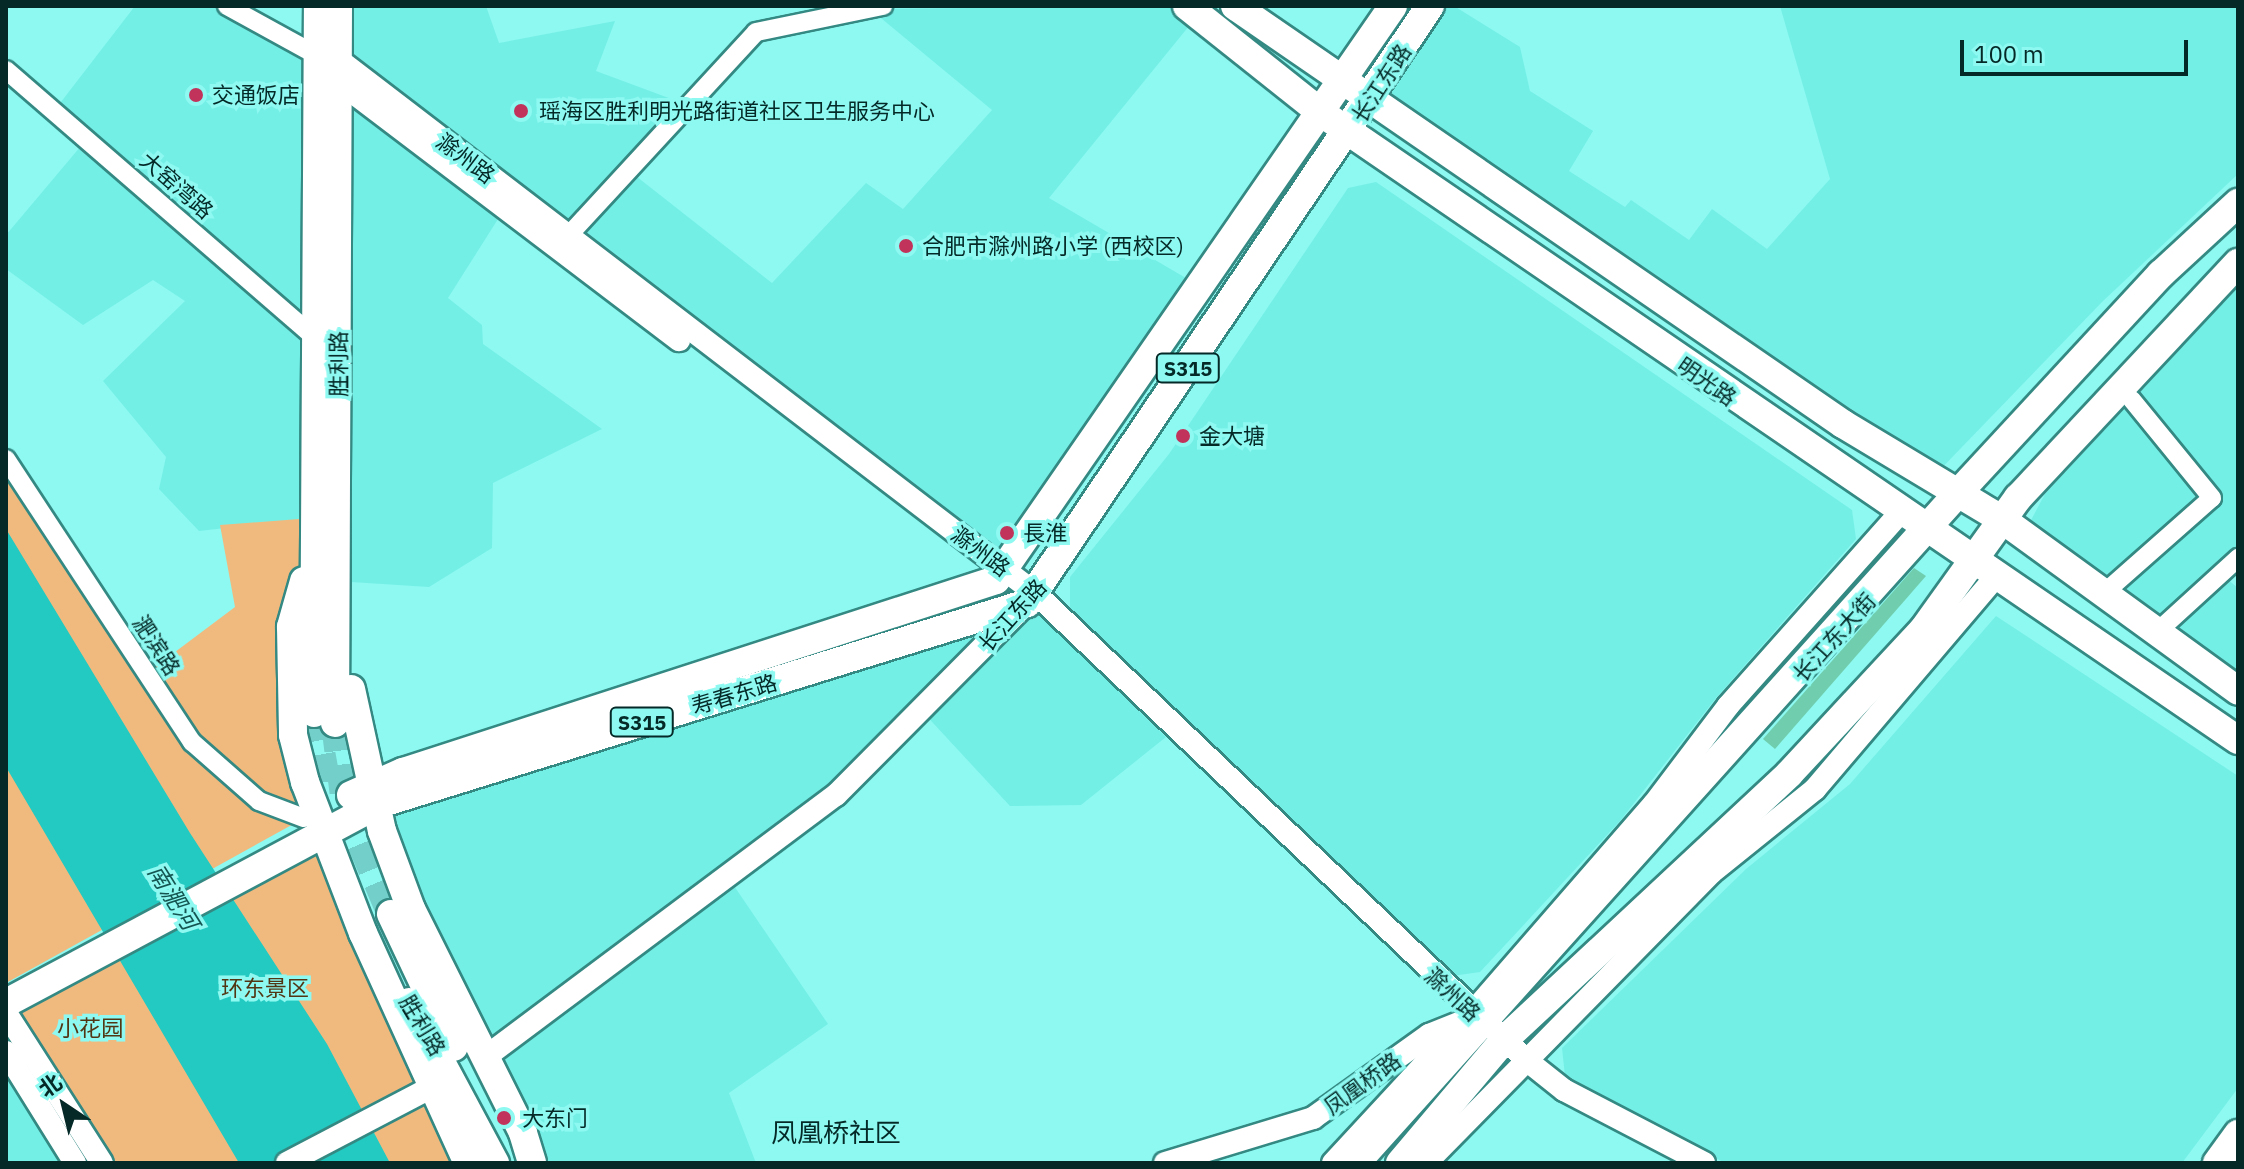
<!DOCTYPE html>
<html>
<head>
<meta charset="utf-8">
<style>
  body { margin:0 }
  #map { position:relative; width:2244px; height:1169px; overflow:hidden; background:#8df9f1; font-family:"IBM Plex Sans","Noto Sans SC",sans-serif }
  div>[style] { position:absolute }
  .built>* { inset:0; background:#74efe6 }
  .green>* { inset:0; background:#f0ba7f }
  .water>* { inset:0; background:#22cac1 }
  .building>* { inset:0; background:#70cdad }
  .trunk-tunnel>* { height:28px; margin-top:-14px; transform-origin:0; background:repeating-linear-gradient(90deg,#72cfc9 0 28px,transparent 0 42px) }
  .roads { filter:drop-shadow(2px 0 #348983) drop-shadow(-2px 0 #348983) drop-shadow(0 2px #348983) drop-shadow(0 -2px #348983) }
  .minor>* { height:18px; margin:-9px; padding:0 9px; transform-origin:9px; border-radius:9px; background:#fff }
  .tertiary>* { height:22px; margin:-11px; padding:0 11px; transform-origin:11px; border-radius:11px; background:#fff }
  .primary>* { height:28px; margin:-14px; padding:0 14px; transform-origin:14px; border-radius:14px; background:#fff }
  .trunk>* { height:28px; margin:-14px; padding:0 14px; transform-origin:14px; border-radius:14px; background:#fff }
  .dots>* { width:22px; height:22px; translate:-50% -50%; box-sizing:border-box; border:4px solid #8df9f1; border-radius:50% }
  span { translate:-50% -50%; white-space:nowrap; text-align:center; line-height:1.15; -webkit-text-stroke:7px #8df9f1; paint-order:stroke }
  .shield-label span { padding:2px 6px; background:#8df9f1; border:2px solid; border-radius:6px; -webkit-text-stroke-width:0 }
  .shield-label { font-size:20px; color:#042927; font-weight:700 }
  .street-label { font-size:22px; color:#042927 }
  .poi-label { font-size:22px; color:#042927 }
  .left { translate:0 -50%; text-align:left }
  .park-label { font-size:22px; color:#523614 }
  .water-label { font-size:24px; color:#155551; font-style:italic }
  .quarter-label { font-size:26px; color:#042927 }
  .frame { position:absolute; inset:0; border:8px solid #042927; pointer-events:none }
  .north { position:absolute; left:24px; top:1065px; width:80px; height:80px; -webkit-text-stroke:6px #8df9f1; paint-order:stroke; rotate:325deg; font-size:22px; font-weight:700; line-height:32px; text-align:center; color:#042927 }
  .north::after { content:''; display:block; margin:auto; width:28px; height:36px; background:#042927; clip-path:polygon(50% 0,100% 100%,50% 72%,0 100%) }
  .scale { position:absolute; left:1960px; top:40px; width:228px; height:36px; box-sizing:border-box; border:4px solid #042927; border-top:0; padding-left:10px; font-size:24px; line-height:28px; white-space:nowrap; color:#042927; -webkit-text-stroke:6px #8df9f1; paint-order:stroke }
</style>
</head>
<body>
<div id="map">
  <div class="built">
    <i style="clip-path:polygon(135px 6px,227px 6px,318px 56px,312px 518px,199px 531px,159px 489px,166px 457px,103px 381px,185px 301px,153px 280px,83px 325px,6px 269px,6px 235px,86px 140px,54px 111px)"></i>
    <i style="clip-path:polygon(338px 6px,486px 6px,499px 43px,615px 21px,596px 71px,693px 107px,627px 169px,772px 283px,866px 183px,903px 209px,992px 110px,870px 9px,1187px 6px,1198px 15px,1049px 198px,1203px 288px,1007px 571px,339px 60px)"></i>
    <i style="clip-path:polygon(1430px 6px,1454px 6px,1520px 47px,1530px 91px,1593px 131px,1569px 171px,1625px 207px,1631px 200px,1689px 240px,1712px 209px,1767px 249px,1830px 179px,1780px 6px,2238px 6px,2238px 174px,2102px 302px,1933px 477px,1371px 98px)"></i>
    <i style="clip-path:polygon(339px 82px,505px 208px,448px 298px,482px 325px,483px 344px,602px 429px,493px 483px,492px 548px,429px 587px,351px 582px,337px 545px)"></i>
    <i style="clip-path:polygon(1376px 182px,1852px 510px,1856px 539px,1716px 698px,1620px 821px,1480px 972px,1452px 976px,1070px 612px,1070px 577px,1169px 454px,1348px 188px)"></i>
    <i style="clip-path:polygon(2238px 286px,2238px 558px,2221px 574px,2238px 588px,2238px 691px,2023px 535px,2045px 494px)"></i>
    <i style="clip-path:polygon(1027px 603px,1166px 737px,1081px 805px,1010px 806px,921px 710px,728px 877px,828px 1024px,729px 1093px,756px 1163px,532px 1163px,379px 804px)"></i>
    <i style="clip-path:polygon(1996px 616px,2238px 776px,2238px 1088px,2182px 1163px,1725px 1163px,1565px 1076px,1562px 1048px,1746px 869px,1850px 784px)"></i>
    <i style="clip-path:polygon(6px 1052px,75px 1163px,6px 1163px)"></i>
  </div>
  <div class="green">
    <i style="clip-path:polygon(6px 459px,147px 673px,235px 607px,220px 525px,312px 518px,291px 627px,317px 811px,6px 983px)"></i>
    <i style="clip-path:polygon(324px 829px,468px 1163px,102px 1163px,6px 1003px)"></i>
  </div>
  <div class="water">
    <i style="clip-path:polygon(6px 529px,190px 833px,327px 1044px,390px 1163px,239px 1163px,6px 767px)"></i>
  </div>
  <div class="building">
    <i style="clip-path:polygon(1914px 568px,1926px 576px,1775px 749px,1763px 739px)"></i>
  </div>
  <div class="trunk-tunnel">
    <i style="left:314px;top:713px;width:78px;rotate:79.7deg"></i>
    <i style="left:335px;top:723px;width:83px;rotate:83deg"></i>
    <i style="left:345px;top:805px;width:118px;rotate:67.1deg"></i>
  </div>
  <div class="roads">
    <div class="minor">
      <i style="left:227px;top:6px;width:104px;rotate:28.8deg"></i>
      <i style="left:6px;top:70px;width:409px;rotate:40.9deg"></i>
      <i style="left:568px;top:236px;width:277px;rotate:-47.3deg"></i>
      <i style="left:756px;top:32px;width:130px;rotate:-11.6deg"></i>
      <i style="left:6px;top:459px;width:339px;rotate:56.7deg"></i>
      <i style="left:192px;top:742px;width:89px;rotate:41.4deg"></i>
      <i style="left:259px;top:801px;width:48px;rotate:20.7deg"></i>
      <i style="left:2103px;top:594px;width:145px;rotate:-41.4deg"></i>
      <i style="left:2212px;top:498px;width:127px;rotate:-129.2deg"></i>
      <i style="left:2157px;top:632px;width:110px;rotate:-42.4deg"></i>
    </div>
    <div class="tertiary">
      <i style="left:339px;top:60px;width:877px;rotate:37.45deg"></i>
      <i style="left:1035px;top:593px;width:676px;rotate:43.56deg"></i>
      <i style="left:1525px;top:1059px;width:50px;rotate:38.5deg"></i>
      <i style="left:1564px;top:1090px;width:158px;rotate:27.5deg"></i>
      <i style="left:339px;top:82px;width:427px;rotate:37.2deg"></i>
      <i style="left:6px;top:1013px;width:178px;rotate:57.4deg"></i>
      <i style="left:6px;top:1052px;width:131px;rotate:58.1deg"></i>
      <i style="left:484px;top:1058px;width:439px;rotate:-36.8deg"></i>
      <i style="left:836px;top:795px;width:269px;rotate:-45.2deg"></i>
      <i style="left:287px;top:1163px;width:164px;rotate:-27.7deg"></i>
      <i style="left:1165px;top:1163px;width:155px;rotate:-16.9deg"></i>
      <i style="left:1313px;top:1118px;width:143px;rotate:-35.6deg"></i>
      <i style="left:1429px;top:1035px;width:31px;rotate:-22deg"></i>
      <i style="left:1333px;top:1163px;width:205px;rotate:-47.2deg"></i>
      <i style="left:1472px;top:1013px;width:277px;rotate:-49deg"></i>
      <i style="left:1654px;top:804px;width:123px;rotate:-52.9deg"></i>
      <i style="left:1728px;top:706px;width:257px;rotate:-48.3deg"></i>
      <i style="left:1426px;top:1163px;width:407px;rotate:-45.5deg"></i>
      <i style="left:1711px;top:873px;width:134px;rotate:-38.9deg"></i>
      <i style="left:1815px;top:789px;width:280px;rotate:-49.6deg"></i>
    </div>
    <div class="primary">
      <i style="left:1187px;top:6px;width:174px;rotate:38.5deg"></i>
      <i style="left:1323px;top:114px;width:1109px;rotate:34.38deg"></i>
      <i style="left:1235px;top:6px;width:738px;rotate:34.51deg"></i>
      <i style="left:1843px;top:424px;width:187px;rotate:31deg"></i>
      <i style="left:2003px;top:520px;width:291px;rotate:36deg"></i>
      <i style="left:351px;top:795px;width:57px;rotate:-23.9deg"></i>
      <i style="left:403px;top:772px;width:623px;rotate:-17.94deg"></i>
      <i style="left:996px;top:580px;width:698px;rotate:-55.33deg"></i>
      <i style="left:6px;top:1003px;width:423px;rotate:-28.1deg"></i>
      <i style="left:379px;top:804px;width:678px;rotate:-17.23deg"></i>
      <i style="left:1027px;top:603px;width:720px;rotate:-55.98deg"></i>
      <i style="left:1356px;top:1163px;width:902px;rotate:-48.06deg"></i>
      <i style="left:1959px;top:492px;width:297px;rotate:-47.2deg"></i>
      <i style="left:2161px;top:274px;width:105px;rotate:-42.7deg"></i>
      <i style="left:1400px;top:1163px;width:161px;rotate:-49.8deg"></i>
      <i style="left:1504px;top:1040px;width:390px;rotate:-43deg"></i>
      <i style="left:1789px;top:774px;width:197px;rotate:-47.1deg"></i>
      <i style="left:1923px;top:630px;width:163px;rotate:-54.3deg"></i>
      <i style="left:2018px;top:498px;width:322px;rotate:-46.9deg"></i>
      <i style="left:2217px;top:1163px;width:36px;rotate:-54deg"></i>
    </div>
    <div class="trunk">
      <i style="left:304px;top:581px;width:48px;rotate:105.8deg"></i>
      <i style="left:291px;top:627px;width:108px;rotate:88.9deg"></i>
      <i style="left:293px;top:735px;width:49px;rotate:75.7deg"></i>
      <i style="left:305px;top:782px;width:162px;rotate:69deg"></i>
      <i style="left:363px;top:933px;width:253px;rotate:65.5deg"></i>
      <i style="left:351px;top:689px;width:145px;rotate:77.7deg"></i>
      <i style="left:382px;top:831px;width:83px;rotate:69.6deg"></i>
      <i style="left:411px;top:909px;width:250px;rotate:63.4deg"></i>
      <i style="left:523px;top:1133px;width:31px;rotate:73deg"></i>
      <i style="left:314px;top:713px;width:707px;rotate:-89.68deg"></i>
      <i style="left:335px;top:723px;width:717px;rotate:-89.76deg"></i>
      <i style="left:391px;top:914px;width:147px;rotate:64.7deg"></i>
      <i style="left:409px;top:1002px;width:183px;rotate:61.9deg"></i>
    </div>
  </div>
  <div class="dots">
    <i style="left:196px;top:95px;background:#c2335c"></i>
    <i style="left:521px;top:111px;background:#c2335c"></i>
    <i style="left:906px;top:246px;background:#c2335c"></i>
    <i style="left:1183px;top:436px;background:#c2335c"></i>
    <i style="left:1007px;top:533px;background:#c2335c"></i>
    <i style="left:504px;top:1118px;background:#c2335c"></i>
  </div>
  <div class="shield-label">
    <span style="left:1188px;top:368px">S315</span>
    <span style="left:642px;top:722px">S315</span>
  </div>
  <div class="street-label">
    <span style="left:1381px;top:83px;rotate:-57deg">长江东路</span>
    <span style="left:466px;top:158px;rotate:37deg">滁州路</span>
    <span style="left:177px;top:185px;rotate:41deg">大窑湾路</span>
    <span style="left:338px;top:364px;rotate:-90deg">胜利路</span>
    <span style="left:1707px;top:381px;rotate:35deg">明光路</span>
    <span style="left:981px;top:551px;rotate:37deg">滁州路</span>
    <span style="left:1012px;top:615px;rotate:-48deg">长江东路</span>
    <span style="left:1834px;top:637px;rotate:-48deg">长江东大街</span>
    <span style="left:157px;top:645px;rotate:57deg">淝滨路</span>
    <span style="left:734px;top:694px;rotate:-17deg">寿春东路</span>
    <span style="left:1453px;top:994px;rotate:43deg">滁州路</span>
    <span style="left:423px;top:1025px;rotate:59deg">胜利路</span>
    <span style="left:1362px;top:1083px;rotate:-36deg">凤凰桥路</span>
  </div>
  <div class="poi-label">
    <span class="left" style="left:212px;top:95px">交通饭店</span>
    <span class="left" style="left:539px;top:111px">瑶海区胜利明光路街道社区卫生服务中心</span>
    <span class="left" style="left:922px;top:246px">合肥市滁州路小学 (西校区)</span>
    <span class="left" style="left:1199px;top:436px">金大塘</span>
    <span class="left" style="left:1023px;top:533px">長淮</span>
    <span class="left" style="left:522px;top:1118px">大东门</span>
  </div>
  <div class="park-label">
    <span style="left:265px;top:988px">环东景区</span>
    <span style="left:90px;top:1028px">小花园</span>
  </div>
  <div class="water-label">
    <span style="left:173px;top:897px;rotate:58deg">南淝河</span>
  </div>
  <div class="quarter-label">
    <span style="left:836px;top:1133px">凤凰桥社区</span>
  </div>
  <div class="frame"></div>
  <div class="north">北</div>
  <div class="scale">100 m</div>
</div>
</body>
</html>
